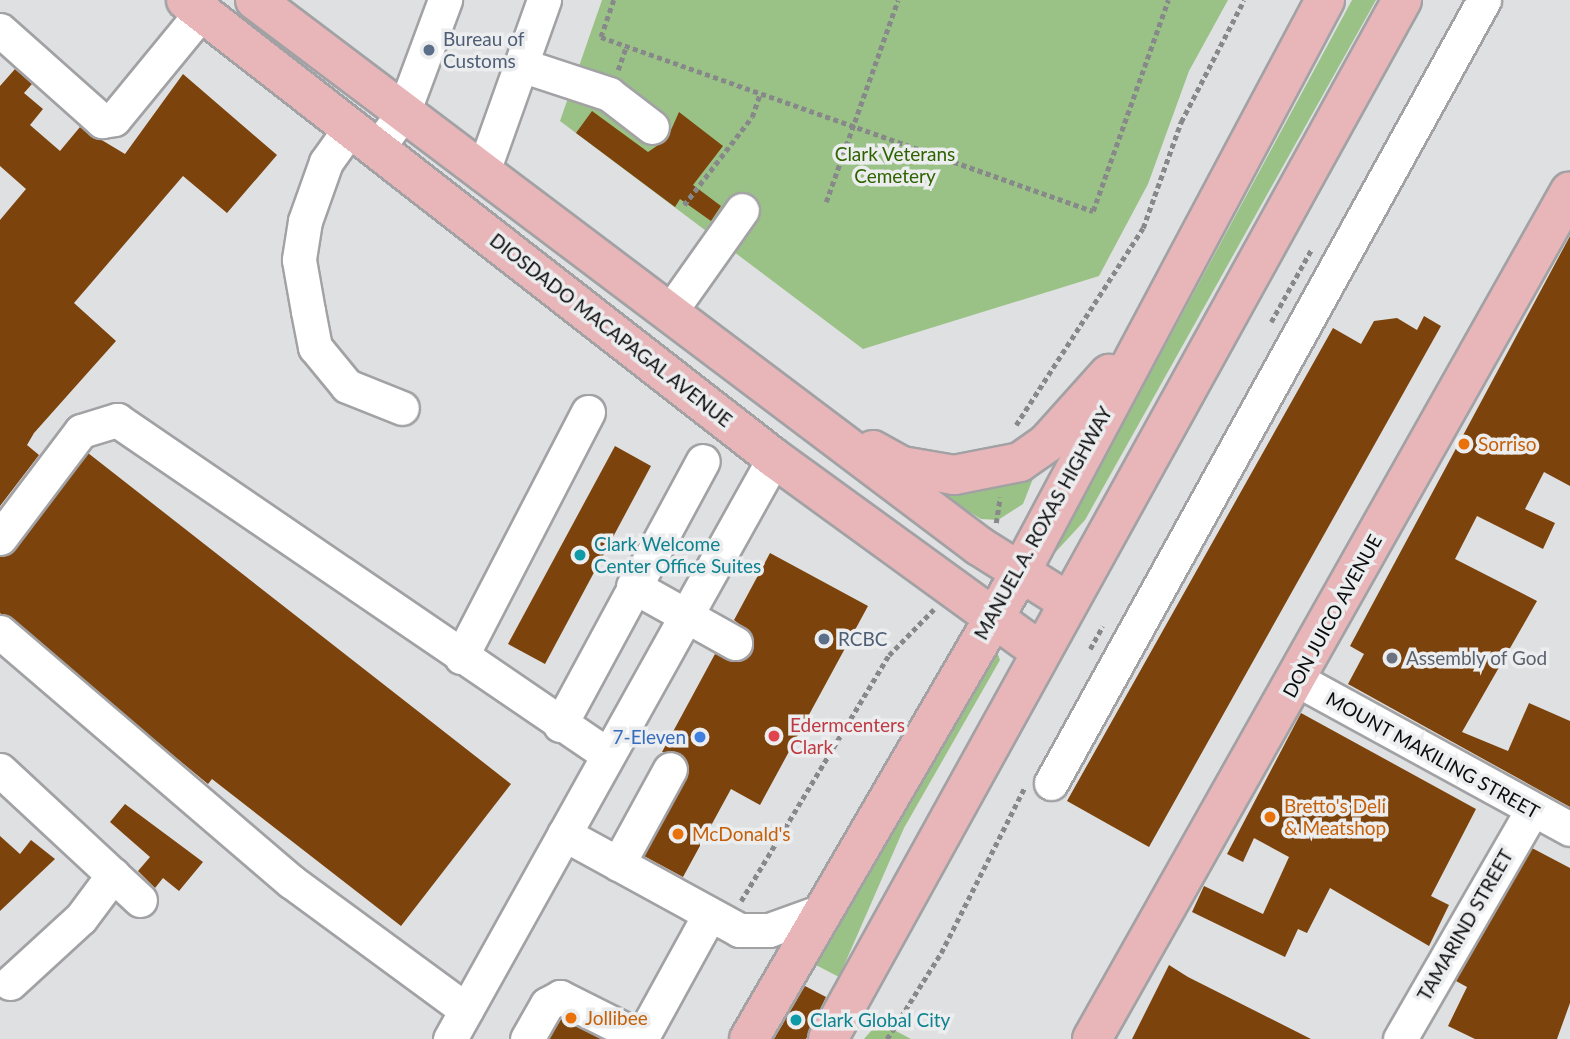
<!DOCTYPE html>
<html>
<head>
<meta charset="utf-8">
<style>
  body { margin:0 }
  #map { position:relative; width:1570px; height:1039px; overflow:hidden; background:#dfe0e2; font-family:Lato,sans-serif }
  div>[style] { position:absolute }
  .green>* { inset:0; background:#9bc286 }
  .forest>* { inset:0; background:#97c280 }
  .building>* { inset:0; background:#7c430c }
  .path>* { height:4.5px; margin-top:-2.25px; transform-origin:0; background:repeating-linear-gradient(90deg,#878889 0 5px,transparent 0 8.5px) }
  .roads { filter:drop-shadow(2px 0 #a2a2a5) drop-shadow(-2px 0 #a2a2a5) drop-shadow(0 2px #a2a2a5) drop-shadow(0 -2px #a2a2a5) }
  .minor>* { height:33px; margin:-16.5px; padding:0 16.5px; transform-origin:16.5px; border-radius:16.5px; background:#fff }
  .major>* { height:38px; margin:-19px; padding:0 19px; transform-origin:19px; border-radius:19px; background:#e8b6b9 }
  .dots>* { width:19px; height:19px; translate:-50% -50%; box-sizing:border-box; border:4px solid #ecedef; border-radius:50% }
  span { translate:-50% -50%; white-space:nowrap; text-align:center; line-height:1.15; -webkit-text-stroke:7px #ecedef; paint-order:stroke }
  .service-label { font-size:19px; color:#4e5e75 }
  .left { translate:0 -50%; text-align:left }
  .park-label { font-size:19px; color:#2f6300 }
  .street-label { font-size:19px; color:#0c0c0d }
  .food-label { font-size:19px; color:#c56008 }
  .culture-label { font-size:19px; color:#0d838f }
  .worship-label { font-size:19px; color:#5b616d }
  .health-label { font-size:19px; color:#be3a42 }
  .shop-label { font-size:19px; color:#366cbe }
  .right { translate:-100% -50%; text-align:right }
</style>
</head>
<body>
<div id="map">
  <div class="green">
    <i style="clip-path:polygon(602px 0,1228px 0,1189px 71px,1148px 184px,1099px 276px,863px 349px,560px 121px)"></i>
    <i style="clip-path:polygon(1352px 0,1376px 0,1085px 520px,1051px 557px)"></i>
    <i style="clip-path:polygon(1036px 471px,1023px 504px,998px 520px,981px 519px,937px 492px)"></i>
    <i style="clip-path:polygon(996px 649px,1000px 660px,904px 828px,839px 977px,814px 964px)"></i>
  </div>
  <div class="forest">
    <i style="clip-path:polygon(879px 1022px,911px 1039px,864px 1039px)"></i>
  </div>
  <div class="building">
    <i style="clip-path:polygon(15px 69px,32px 84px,24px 93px,43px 109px,30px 125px,60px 151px,80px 127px,125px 154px,183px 74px,277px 155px,227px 213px,183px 176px,74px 303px,116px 341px,34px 433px,27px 445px,39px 455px,0 506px,0 220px,26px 189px,0 166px,0 86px)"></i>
    <i style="clip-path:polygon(592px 111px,648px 152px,667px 139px,679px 112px,723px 146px,693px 185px,721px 206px,711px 221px,680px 199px,675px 207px,576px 133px)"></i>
    <i style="clip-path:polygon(1570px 236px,1570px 486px,1544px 472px,1525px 509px,1555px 523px,1543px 549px,1477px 516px,1455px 559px,1537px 601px,1462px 732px,1508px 751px,1529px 703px,1570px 721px,1570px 807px,1348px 684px,1364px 654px,1350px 646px)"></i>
    <i style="clip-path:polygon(1424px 316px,1441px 326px,1149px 847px,1067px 801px,1333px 328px,1361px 344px,1374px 321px,1397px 318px,1417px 330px)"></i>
    <i style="clip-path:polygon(615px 446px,651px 466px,545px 664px,508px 644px)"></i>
    <i style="clip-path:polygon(88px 453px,511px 784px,401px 926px,212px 779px,208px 784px,0 613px,0 557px,15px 550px)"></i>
    <i style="clip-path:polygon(770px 553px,868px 606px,760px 805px,731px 789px,683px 877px,644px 856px,689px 769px,680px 753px,662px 752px,715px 654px,736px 662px,752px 652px,751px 633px,734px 620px)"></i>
    <i style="clip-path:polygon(1301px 713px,1476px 809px,1431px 896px,1449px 905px,1429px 946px,1330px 888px,1307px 933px,1298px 929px,1285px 957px,1192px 912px,1204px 886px,1263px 914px,1289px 857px,1254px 838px,1243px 862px,1227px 854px)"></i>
    <i style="clip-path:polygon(125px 804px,203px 862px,179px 891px,163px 878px,155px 888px,138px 871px,150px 857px,110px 822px)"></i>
    <i style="clip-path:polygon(0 836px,20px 854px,31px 840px,55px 859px,0 911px)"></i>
    <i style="clip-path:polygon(1532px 848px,1570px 868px,1570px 1003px,1557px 1039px,1475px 1039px,1448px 1026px,1467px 987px,1456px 981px)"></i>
    <i style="clip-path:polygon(1169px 965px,1188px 977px,1311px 1039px,1132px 1039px)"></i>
    <i style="clip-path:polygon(805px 986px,826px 997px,806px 1039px,774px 1039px)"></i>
    <i style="clip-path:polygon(561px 1019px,601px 1039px,549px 1039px)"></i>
  </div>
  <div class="path">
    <i style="left:614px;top:0;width:39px;rotate:109deg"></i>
    <i style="left:601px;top:37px;width:522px;rotate:19.48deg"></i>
    <i style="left:1093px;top:211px;width:224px;rotate:-70.4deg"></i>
    <i style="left:618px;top:70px;width:24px;rotate:-71deg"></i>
    <i style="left:826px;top:202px;width:214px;rotate:-70.4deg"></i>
    <i style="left:684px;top:205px;width:111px;rotate:-52.3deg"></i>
    <i style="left:752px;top:117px;width:24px;rotate:-71deg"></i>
    <i style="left:1271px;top:322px;width:82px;rotate:-60.9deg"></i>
    <i style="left:1016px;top:425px;width:234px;rotate:-57.2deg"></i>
    <i style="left:1143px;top:228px;width:113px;rotate:-70.3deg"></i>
    <i style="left:1181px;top:122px;width:137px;rotate:-62.7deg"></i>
    <i style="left:996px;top:523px;width:26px;rotate:-81deg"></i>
    <i style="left:1090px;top:649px;width:26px;rotate:-61deg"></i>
    <i style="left:741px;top:901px;width:287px;rotate:-59deg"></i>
    <i style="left:889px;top:655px;width:64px;rotate:-45.6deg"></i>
    <i style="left:887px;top:1039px;width:102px;rotate:-57.9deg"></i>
    <i style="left:941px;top:953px;width:184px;rotate:-63.2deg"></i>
  </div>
  <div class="roads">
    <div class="minor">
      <i style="left:0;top:30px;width:137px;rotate:41.7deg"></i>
      <i style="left:102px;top:121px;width:12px;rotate:-9deg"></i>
      <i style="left:114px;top:119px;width:139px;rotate:-50.6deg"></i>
      <i style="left:521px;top:65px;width:93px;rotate:18.2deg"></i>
      <i style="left:609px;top:94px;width:54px;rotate:37.5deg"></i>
      <i style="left:351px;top:127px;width:43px;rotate:125.5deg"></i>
      <i style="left:326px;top:162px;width:63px;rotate:109.6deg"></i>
      <i style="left:305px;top:221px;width:39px;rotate:99deg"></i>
      <i style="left:299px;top:260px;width:52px;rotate:80deg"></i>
      <i style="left:308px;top:311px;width:37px;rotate:79deg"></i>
      <i style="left:315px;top:347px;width:50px;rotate:50.6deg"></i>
      <i style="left:347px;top:386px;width:59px;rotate:21.8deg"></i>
      <i style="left:378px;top:147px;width:42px;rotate:-53.7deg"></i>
      <i style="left:403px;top:113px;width:121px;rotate:-69.6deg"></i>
      <i style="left:482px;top:174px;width:185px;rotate:-70.4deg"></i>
      <i style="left:669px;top:313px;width:126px;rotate:-54.7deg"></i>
      <i style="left:0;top:538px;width:134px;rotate:-52.9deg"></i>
      <i style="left:81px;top:431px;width:38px;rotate:-17deg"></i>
      <i style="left:117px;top:420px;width:594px;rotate:34.3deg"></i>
      <i style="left:633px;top:586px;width:117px;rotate:29.2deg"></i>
      <i style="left:0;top:632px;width:384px;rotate:40.6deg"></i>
      <i style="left:292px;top:882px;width:216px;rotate:36.3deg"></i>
      <i style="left:461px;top:657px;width:276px;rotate:-62.6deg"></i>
      <i style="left:1296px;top:679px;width:312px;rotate:28.7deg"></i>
      <i style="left:560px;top:725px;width:300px;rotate:-61.6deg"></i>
      <i style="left:0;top:770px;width:191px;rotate:42.9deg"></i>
      <i style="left:1051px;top:783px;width:895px;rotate:-61.06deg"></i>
      <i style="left:564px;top:834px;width:200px;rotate:28.7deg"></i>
      <i style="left:739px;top:930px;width:30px"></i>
      <i style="left:769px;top:930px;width:56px;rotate:-19.7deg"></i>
      <i style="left:618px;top:864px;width:108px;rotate:-61.3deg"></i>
      <i style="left:10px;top:983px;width:96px;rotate:-42.5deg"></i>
      <i style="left:81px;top:918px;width:54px;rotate:-53.3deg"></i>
      <i style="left:450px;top:1039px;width:665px;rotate:-60.85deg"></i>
      <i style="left:527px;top:1039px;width:40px;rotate:-60.3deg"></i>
      <i style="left:547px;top:1004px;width:15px;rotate:-28deg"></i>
      <i style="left:560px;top:997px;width:92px;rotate:26.6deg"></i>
      <i style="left:641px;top:1039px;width:139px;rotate:-61.2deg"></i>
      <i style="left:1400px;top:1039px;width:262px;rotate:-60deg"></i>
    </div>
    <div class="major">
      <i style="left:186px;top:0;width:745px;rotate:37.92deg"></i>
      <i style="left:774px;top:458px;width:330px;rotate:36deg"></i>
      <i style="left:255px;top:0;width:907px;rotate:37.02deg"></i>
      <i style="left:979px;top:546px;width:105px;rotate:32.2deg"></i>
      <i style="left:873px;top:450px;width:33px;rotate:29deg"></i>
      <i style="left:902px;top:466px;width:53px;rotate:9.8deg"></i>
      <i style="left:954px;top:475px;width:67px;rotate:-11.1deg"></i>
      <i style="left:1020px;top:462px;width:33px;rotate:-35deg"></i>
      <i style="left:1047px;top:443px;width:93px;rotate:-48.1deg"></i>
      <i style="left:749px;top:1039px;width:539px;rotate:-59.82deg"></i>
      <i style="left:1020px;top:573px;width:649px;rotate:-61.97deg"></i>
      <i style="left:828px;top:1039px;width:1187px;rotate:-61.08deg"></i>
      <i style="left:1092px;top:1039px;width:973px;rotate:-60.59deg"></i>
    </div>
  </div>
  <div class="dots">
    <i style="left:429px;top:50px;background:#5c6f8a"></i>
    <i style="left:1464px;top:444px;background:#e8710a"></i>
    <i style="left:580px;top:555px;background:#0f9aa8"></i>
    <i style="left:824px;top:639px;background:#5c6f8a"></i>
    <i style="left:1392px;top:658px;background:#6b7280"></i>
    <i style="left:774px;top:736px;background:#e0444e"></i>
    <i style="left:700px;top:737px;background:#3f7fe0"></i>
    <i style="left:1270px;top:817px;background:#e8710a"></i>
    <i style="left:678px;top:834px;background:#e8710a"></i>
    <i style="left:571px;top:1018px;background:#e8710a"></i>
    <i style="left:796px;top:1020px;background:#0f9aa8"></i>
  </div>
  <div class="service-label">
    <span class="left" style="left:443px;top:50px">Bureau of<br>Customs</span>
    <span class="left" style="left:838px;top:639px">RCBC</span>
  </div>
  <div class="park-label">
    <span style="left:895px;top:165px">Clark Veterans<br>Cemetery</span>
  </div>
  <div class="street-label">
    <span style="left:611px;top:330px;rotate:38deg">DIOSDADO MACAPAGAL AVENUE</span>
    <span style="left:1043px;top:523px;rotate:-61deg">MANUEL A. ROXAS HIGHWAY</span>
    <span style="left:1332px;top:616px;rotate:-61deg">DON JUICO AVENUE</span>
    <span style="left:1433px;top:755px;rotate:29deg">MOUNT MAKILING STREET</span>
    <span style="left:1465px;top:925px;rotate:-60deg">TAMARIND STREET</span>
  </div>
  <div class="food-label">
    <span class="left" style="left:1478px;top:444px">Sorriso</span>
    <span class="left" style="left:1284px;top:817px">Bretto's Deli<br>&amp; Meatshop</span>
    <span class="left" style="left:692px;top:834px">McDonald's</span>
    <span class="left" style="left:585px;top:1018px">Jollibee</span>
  </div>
  <div class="culture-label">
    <span class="left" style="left:594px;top:555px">Clark Welcome<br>Center Office Suites</span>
    <span class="left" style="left:810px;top:1020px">Clark Global City</span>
  </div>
  <div class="worship-label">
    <span class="left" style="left:1406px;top:658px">Assembly of God</span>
  </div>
  <div class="health-label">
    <span class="left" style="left:790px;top:736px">Edermcenters<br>Clark</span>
  </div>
  <div class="shop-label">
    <span class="right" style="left:686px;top:737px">7-Eleven</span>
  </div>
</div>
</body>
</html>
